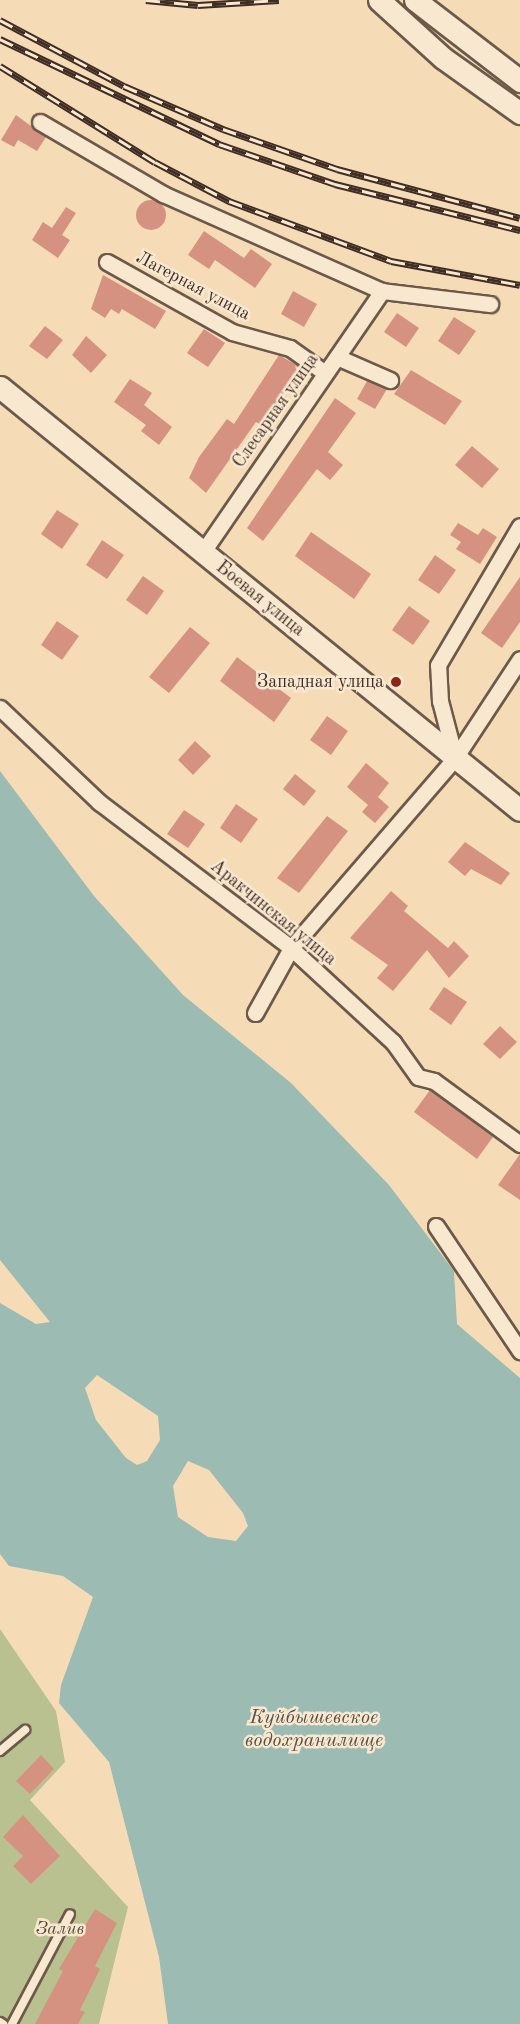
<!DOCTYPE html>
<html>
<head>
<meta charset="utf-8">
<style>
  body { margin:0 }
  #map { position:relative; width:520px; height:2024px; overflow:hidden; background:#f5dcb7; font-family:"Old Standard TT",serif }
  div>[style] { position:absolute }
  .green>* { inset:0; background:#bac190 }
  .water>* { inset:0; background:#9cbbb2 }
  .building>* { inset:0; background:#d69281 }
  .round { border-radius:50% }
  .roads { filter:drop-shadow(2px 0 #6c594a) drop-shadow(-2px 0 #6c594a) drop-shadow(0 2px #6c594a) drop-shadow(0 -2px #6c594a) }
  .lane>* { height:8px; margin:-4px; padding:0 4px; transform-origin:4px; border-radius:4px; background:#f8e8d0 }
  .street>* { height:15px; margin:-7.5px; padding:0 7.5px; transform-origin:7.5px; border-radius:7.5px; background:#f8e8d0 }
  .secondary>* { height:21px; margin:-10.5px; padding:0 10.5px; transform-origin:10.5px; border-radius:10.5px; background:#f8e8d0 }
  .rail>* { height:7px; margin-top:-3.5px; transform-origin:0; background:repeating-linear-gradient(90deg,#f8e8d0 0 14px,#3f2d25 0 28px); box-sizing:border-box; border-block:2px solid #3f2d25 }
  .dots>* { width:16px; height:16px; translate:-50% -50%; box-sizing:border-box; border:3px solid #f8e8d0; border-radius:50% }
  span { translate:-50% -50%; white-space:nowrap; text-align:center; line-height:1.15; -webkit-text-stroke:5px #f8e8d0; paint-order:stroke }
  .street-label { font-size:18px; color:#3f2d25 }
  .poi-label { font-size:18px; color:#3f2d25 }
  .right { translate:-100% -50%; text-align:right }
  .park-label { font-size:18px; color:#584b3a; font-style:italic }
  .water-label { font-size:20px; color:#565048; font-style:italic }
</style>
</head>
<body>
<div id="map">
  <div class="green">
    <i style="clip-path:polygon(0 1629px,56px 1711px,65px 1762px,30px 1800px,128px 1907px,99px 2024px,0 2024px)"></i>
  </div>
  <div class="water">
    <i style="clip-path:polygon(evenodd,0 771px,94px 896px,183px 995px,291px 1083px,389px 1185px,454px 1271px,457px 1324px,520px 1378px,520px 2024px,168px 2024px,159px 1957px,109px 1762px,59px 1703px,61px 1685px,93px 1597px,63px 1576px,9px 1566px,0 1554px,0 1303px,36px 1324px,50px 1322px,0 1260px,0 771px,97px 1375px,158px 1416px,160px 1440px,147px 1461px,137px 1465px,126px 1458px,96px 1420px,85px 1388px,97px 1375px,0 771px,188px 1461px,209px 1470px,243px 1513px,248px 1526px,236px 1541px,208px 1537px,178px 1517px,173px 1486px,188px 1461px)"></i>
  </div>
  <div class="building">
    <i style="clip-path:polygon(16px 115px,46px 137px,37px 151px,18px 140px,14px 147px,1px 140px)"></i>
    <i class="round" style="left:136px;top:200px;width:30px;height:30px"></i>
    <i style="clip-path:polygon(66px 207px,76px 213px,62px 235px,70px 240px,58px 258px,32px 240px,43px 222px,52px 228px)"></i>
    <i style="clip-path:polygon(204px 231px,244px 258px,251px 249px,272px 264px,255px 288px,215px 260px,209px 269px,188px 255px)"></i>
    <i style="clip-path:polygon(103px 275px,166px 311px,155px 329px,122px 309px,119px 314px,111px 309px,105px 318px,91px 309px)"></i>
    <i style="clip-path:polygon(293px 291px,317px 304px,304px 327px,281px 314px)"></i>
    <i style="clip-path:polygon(397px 313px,419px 328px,406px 347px,384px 332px)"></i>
    <i style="clip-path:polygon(454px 317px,476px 331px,459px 355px,438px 341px)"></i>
    <i style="clip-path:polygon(45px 326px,63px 340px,47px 359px,29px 346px)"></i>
    <i style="clip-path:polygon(204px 329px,225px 343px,208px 367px,187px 353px)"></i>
    <i style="clip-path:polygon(86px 336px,107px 355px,91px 373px,72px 355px)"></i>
    <i style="clip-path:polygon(279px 355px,300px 367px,263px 426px,256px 422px,206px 493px,189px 478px,199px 457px,227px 419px,234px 424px)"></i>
    <i style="clip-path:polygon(411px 370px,462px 401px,445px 425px,394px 394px)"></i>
    <i style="clip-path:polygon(130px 379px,152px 393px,144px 405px,172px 427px,159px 445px,141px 431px,146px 425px,114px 402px)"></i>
    <i style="clip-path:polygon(367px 381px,387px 389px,375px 409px,357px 399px)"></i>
    <i style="clip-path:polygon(335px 398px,356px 413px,328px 452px,343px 465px,330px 480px,317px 469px,263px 541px,247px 528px)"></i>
    <i style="clip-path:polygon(472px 446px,499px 469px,482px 488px,455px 465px)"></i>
    <i style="clip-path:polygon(57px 510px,79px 524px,62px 549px,41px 534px)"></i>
    <i style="clip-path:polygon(458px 523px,478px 535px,483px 528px,497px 537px,480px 564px,456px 549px,461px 542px,450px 535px)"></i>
    <i style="clip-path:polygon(311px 532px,371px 574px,354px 599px,295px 556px)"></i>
    <i style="clip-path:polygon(102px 540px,124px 555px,107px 579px,86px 565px)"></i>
    <i style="clip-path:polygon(435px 555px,456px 570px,439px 594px,418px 580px)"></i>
    <i style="clip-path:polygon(143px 576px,164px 591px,147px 615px,126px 600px)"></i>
    <i style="clip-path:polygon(520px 577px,520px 622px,502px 648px,481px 633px)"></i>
    <i style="clip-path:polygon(409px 606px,430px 621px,413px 645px,392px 630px)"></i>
    <i style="clip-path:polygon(57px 621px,79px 636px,62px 660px,41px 645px)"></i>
    <i style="clip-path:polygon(190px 627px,210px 643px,169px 693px,149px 677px)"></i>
    <i style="clip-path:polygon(237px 657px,291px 698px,274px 722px,220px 681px)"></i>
    <i style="clip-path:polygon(327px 716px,348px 731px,331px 755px,310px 740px)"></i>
    <i style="clip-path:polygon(195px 741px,211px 756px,193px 775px,178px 760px)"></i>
    <i style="clip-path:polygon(366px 763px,389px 783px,378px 797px,389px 807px,375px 823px,362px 812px,368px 805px,347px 787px)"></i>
    <i style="clip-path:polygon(295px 774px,316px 791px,304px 806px,283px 789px)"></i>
    <i style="clip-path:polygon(236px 804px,258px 819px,241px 843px,220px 828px)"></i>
    <i style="clip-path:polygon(184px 810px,205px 824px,188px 848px,167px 834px)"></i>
    <i style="clip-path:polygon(327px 816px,348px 831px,299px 893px,277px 878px)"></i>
    <i style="clip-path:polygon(465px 842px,510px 873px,501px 885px,471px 869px,465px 876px,448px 862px)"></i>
    <i style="clip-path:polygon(391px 891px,408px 906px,404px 911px,448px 948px,454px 941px,469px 956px,449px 978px,427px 950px,393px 991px,377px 978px,388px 965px,350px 938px)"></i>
    <i style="clip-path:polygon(444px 987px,467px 1002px,451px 1025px,429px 1009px)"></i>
    <i style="clip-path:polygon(500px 1026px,517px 1042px,500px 1059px,483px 1044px)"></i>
    <i style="clip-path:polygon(430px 1090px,493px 1137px,477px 1159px,414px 1112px)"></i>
    <i style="clip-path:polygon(520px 1154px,520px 1200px,498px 1185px)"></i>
    <i style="clip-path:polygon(41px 1755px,54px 1769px,30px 1794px,16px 1781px)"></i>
    <i style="clip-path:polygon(23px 1815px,60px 1856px,31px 1884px,13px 1866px,23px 1856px,3px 1837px)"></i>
    <i style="clip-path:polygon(95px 1909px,117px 1923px,95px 1966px,100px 1969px,80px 2010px,85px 2012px,78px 2024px,35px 2024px,63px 1971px,59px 1969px)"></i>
  </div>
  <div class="roads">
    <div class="lane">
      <i style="left:0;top:1751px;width:33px;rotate:-40deg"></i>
      <i style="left:0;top:2022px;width:4px;rotate:34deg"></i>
      <i style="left:12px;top:2024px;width:124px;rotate:-62.2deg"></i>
    </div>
    <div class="street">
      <i style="left:40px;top:122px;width:143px;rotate:30.3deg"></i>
      <i style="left:163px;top:194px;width:240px;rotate:23.9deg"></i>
      <i style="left:382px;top:291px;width:109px;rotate:6.9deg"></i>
      <i style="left:107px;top:262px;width:143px;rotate:29.2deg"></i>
      <i style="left:232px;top:332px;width:60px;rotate:15.4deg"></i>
      <i style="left:290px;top:348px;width:43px;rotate:35.5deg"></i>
      <i style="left:337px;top:357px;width:58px;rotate:23.5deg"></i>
      <i style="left:202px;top:553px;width:318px;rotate:-55.5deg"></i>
      <i style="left:0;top:708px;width:137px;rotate:43.5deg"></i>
      <i style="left:99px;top:802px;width:241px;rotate:37.2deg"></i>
      <i style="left:291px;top:948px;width:139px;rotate:42.7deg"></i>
      <i style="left:393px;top:1042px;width:43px;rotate:54.5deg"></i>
      <i style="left:418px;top:1077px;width:16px;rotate:14deg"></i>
      <i style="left:434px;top:1081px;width:107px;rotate:36.2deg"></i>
      <i style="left:455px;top:758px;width:59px;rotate:-104.7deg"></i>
      <i style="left:440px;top:701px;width:36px;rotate:-93deg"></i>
      <i style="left:438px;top:665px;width:161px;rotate:-59.5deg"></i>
      <i style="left:255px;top:1013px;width:74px;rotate:-61deg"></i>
      <i style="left:291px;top:948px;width:251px;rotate:-49.2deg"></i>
      <i style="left:455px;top:758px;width:118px;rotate:-56.7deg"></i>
      <i style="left:436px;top:1226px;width:151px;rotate:56.1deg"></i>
    </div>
    <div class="secondary">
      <i style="left:379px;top:0;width:86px;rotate:42.2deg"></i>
      <i style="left:443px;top:58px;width:95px;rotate:35.5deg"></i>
      <i style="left:415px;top:0;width:133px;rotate:37.6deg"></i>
      <i style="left:0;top:387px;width:670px;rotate:39.13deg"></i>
    </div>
  </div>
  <div class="rail">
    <i style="left:146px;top:0;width:52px;rotate:5.5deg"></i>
    <i style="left:198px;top:5px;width:81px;rotate:-3.5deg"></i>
    <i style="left:0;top:20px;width:140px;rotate:28deg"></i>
    <i style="left:124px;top:86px;width:108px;rotate:23.5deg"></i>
    <i style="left:223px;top:129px;width:121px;rotate:19.3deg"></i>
    <i style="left:337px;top:169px;width:189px;rotate:15deg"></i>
    <i style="left:0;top:39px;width:243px;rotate:25.6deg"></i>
    <i style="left:219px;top:144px;width:123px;rotate:19deg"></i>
    <i style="left:335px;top:184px;width:191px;rotate:14deg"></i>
    <i style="left:0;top:66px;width:182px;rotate:31.8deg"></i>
    <i style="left:155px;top:162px;width:84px;rotate:27.8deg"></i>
    <i style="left:229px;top:201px;width:173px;rotate:20.3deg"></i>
    <i style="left:391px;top:261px;width:131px;rotate:10.5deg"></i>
  </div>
  <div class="dots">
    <i style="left:396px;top:682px;background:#8f2418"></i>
  </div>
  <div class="street-label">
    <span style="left:193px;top:286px;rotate:28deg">Лагерная улица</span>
    <span style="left:276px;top:411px;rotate:-55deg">Слесарная улица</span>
    <span style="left:260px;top:599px;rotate:39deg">Боевая улица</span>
    <span style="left:273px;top:913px;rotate:39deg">Аракчинская улица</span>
  </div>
  <div class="poi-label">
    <span class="right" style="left:384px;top:682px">Западная улица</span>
  </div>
  <div class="park-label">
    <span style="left:60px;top:1929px">Залив</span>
  </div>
  <div class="water-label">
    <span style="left:314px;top:1730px">Куйбышевское<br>водохранилище</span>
  </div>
</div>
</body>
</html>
